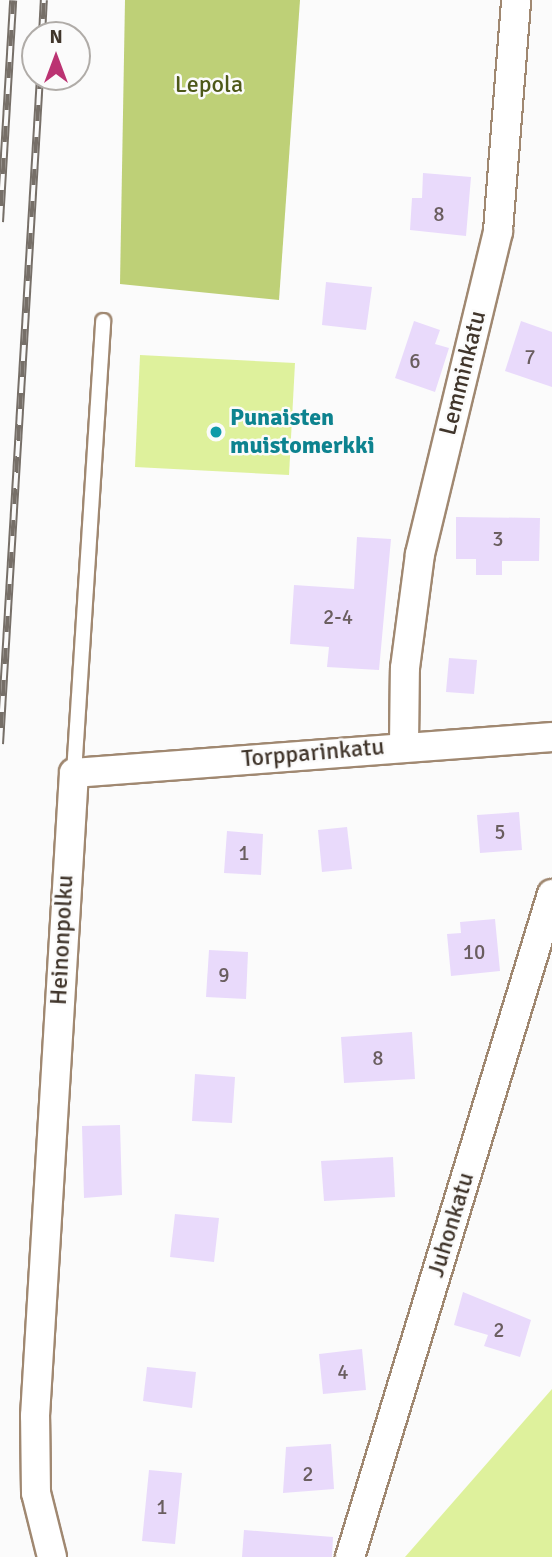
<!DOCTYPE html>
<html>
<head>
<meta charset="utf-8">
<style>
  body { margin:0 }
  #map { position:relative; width:552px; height:1557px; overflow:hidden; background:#fbfbfb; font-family:Signika,sans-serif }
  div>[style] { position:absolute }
  .green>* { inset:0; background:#def19c }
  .forest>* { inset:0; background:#bed077 }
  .building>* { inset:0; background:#e9dafb }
  .roads { filter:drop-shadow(2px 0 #a08871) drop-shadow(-2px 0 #a08871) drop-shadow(0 2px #a08871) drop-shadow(0 -2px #a08871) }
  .lane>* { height:14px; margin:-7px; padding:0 7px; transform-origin:7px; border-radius:7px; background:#fff }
  .street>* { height:28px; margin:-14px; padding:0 14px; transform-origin:14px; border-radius:14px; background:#fff }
  .rail>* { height:8px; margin-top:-4px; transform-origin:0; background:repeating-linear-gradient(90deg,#fbfbfb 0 16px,#766f68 0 32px); box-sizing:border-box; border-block:2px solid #766f68 }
  .dots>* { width:19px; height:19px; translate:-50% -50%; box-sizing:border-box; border:4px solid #fbfbfb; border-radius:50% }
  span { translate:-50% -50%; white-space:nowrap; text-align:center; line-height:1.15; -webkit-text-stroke:5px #fbfbfb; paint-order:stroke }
  .number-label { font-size:21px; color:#6a5e5f }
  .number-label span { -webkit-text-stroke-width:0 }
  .park-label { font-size:24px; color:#4d5818 }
  .street-label { font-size:24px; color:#40352b }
  .culture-label { font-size:24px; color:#0d838f; font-weight:700 }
  .left { translate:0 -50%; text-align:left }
  .north { position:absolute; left:21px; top:21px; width:70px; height:70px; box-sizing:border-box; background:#fbfbfb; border:2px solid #b0aca8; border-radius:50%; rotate:0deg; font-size:19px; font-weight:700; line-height:28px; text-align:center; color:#40352b }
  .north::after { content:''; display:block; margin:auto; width:24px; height:32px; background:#bb3372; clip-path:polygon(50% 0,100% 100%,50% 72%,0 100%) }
</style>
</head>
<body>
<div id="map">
  <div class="green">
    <i style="clip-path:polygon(140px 355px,295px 363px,289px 475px,135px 467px)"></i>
    <i style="clip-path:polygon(552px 1389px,552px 1557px,405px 1557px)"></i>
  </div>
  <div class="forest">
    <i style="clip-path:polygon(125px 0,300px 0,279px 300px,120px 284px)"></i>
  </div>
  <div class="building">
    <i style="clip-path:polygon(423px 173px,471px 177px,466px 236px,410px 230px,412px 198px,422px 198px)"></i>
    <i style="clip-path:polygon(326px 282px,372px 287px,366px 330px,322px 325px)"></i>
    <i style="clip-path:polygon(414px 321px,440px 330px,435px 344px,449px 348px,435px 392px,395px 378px)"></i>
    <i style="clip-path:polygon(521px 321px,552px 332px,552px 387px,505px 371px)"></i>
    <i style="clip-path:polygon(456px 517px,540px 518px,539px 561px,502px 561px,502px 575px,476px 575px,476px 559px,456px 559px)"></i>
    <i style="clip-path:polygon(357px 537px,391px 539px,379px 670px,327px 667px,329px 647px,290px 644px,294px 585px,354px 589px)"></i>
    <i style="clip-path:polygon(449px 658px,477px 660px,474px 694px,446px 692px)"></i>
    <i style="clip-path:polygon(519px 812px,522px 850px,480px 853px,477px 815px)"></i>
    <i style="clip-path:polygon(347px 827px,352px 869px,322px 872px,318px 830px)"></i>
    <i style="clip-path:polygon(227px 831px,263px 834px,261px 875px,224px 873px)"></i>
    <i style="clip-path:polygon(495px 919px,500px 971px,451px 976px,447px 934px,461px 933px,460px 922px)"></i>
    <i style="clip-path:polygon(209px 950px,248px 952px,246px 999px,206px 997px)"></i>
    <i style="clip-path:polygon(412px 1032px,415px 1079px,344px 1083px,341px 1037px)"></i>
    <i style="clip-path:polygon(195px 1074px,235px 1077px,232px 1123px,192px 1121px)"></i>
    <i style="clip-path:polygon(120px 1125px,122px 1195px,84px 1198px,82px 1126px)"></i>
    <i style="clip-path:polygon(393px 1157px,395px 1197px,324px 1201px,321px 1161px)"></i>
    <i style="clip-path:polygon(175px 1214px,219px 1218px,214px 1262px,170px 1257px)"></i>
    <i style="clip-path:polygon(463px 1292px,531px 1320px,520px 1357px,484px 1346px,488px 1335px,454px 1325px)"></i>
    <i style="clip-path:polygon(362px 1349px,366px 1390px,323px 1394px,319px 1354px)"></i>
    <i style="clip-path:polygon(147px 1367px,196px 1372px,192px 1408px,143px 1401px)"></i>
    <i style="clip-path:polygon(331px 1444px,334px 1489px,283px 1493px,286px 1447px)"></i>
    <i style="clip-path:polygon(149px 1470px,182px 1473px,175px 1544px,142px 1541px)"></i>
    <i style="clip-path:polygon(244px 1530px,333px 1537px,332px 1557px,242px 1557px)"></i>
  </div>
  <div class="roads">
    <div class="lane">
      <i style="left:74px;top:773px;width:453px;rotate:-86.3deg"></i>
    </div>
    <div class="street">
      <i style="left:404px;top:745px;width:77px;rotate:-89.3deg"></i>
      <i style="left:405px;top:668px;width:115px;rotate:-82.5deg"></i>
      <i style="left:420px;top:554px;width:332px;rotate:-76.4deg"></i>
      <i style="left:498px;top:231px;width:232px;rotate:-85.5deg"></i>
      <i style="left:52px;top:1557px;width:66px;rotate:-104deg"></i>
      <i style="left:36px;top:1493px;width:77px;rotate:-90.7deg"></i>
      <i style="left:35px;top:1416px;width:644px;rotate:-86.53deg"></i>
      <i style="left:74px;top:773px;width:479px;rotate:-4.3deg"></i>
      <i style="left:350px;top:1557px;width:693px;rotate:-73.06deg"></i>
    </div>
  </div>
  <div class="rail">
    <i style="left:42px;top:35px;width:35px;rotate:-87deg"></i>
    <i style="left:0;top:222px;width:222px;rotate:-86.6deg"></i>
    <i style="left:0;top:744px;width:668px;rotate:-86.57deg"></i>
  </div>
  <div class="dots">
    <i style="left:216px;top:432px;background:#0f9aa8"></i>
  </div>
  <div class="number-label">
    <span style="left:439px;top:214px">8</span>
    <span style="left:530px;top:357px">7</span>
    <span style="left:415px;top:361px">6</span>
    <span style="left:498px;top:539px">3</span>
    <span style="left:338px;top:617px">2-4</span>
    <span style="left:500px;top:832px">5</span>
    <span style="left:244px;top:853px">1</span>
    <span style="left:474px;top:952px">10</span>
    <span style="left:224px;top:975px">9</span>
    <span style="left:378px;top:1058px">8</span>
    <span style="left:499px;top:1330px">2</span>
    <span style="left:343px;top:1372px">4</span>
    <span style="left:308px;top:1474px">2</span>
    <span style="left:162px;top:1507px">1</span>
  </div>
  <div class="park-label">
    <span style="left:209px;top:85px">Lepola</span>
  </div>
  <div class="street-label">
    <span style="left:463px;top:373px;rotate:-76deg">Lemminkatu</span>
    <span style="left:313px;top:753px;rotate:-5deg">Torpparinkatu</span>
    <span style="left:62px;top:940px;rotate:-87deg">Heinonpolku</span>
    <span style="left:451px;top:1225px;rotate:-73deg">Juhonkatu</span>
  </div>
  <div class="culture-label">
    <span class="left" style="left:230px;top:432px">Punaisten<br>muistomerkki</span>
  </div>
  <div class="north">N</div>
</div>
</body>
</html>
